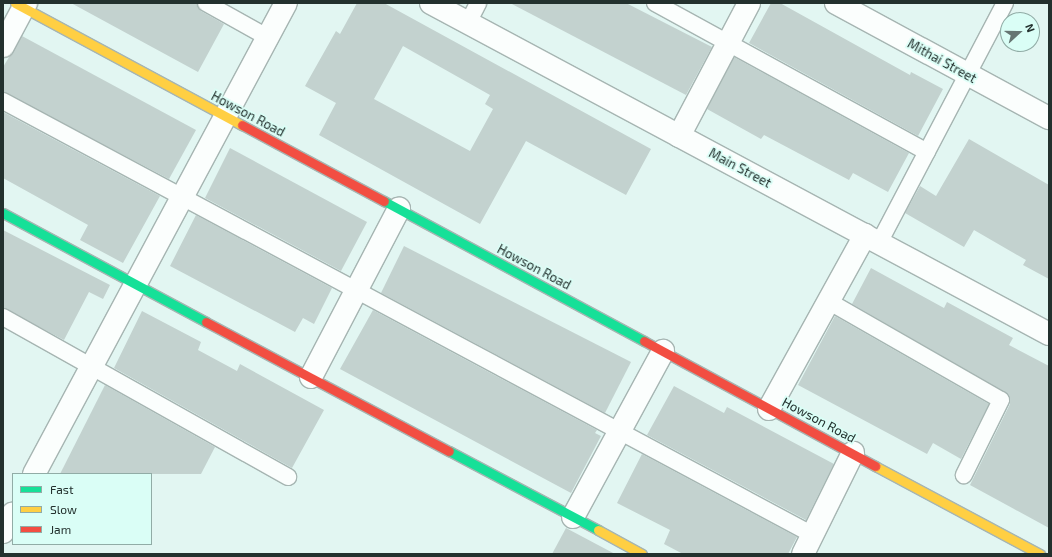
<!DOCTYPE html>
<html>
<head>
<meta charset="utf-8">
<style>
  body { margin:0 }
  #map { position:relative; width:1052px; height:557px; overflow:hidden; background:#e2f6f2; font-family:"Exo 2",sans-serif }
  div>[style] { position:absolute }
  .building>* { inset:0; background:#c3d2cf }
  .roads { filter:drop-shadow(1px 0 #a6b5b2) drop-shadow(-1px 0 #a6b5b2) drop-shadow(0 1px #a6b5b2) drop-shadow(0 -1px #a6b5b2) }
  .lane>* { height:16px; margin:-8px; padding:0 8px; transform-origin:8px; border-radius:8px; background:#fbfefd }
  .street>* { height:22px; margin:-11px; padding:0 11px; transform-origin:11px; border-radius:11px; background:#fbfefd }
  .fast>* { height:9px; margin:-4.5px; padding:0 4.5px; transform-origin:4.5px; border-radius:4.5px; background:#16e098 }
  .slow>* { height:9px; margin:-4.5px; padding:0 4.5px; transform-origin:4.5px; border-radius:4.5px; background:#ffcf43 }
  .jam>* { height:9px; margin:-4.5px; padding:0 4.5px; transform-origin:4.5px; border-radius:4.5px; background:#f24e42 }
  span { translate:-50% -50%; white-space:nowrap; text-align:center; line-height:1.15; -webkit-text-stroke:3.5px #dafef6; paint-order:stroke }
  .street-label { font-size:13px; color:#23312e }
  .frame { position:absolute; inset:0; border:4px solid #23312e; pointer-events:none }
  .legend { position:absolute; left:12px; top:473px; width:140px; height:72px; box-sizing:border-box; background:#dafef6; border:1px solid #91aca6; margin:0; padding:5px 7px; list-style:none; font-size:12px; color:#23312e }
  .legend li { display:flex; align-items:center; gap:8px; height:20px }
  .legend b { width:20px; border:1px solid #91aca6 }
  .north { position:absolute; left:1000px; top:12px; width:40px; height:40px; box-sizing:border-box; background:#dafef6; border:1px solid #91aca6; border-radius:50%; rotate:69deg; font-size:11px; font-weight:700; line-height:16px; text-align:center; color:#23312e }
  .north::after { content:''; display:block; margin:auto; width:14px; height:18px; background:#667673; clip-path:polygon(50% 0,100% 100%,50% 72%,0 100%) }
</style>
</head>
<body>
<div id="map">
  <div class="building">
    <i style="clip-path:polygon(71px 3px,197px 3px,201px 11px,224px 24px,198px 72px)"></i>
    <i style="clip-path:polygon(evenodd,357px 3px,384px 3px,651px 149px,626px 195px,526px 141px,480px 224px,319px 135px,336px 103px,305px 86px,336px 31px,340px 34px,357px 3px,403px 46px,490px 95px,485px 104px,493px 109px,470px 151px,374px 99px,403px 46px)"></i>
    <i style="clip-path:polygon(510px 3px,626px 3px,712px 47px,686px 95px)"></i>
    <i style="clip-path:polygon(771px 3px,780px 3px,910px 75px,911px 72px,943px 89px,918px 136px,749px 43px)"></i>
    <i style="clip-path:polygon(22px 36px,196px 130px,169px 179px,3px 92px,3px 67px)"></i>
    <i style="clip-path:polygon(734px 57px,909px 153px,888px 192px,853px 173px,849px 180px,764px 135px,761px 139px,707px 109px)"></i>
    <i style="clip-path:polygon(3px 112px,160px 196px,123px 263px,80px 240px,88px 225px,3px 178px)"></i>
    <i style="clip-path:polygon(969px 139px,1049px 185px,1049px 279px,1023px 265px,1026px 260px,974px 230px,964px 247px,905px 213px,920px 186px,936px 196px)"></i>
    <i style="clip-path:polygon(230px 148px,367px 222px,341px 271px,205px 198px)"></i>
    <i style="clip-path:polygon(196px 215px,332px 288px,314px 324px,303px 318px,295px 332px,170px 266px)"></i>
    <i style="clip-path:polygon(3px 230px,110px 285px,103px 299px,89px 292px,64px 340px,3px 308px)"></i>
    <i style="clip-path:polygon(404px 246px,631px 362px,605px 413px,381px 293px)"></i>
    <i style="clip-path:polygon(871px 268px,944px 308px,947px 302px,1013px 338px,1009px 345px,1049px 366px,1049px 528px,970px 485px,1010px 404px,1009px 395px,852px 304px)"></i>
    <i style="clip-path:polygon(373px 310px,597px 430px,595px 433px,601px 436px,571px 493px,340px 369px)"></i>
    <i style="clip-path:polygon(142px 311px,201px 342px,198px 350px,237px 371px,240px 364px,324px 410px,292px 468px,114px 368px)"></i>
    <i style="clip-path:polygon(835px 316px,989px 404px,961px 459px,933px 443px,927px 454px,798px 385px)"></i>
    <i style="clip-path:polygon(105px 385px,215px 447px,201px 474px,60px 474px)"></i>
    <i style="clip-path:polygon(674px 386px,724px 413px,727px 407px,834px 464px,806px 520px,647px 435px)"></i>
    <i style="clip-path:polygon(642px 454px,797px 537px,788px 554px,683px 554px,664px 544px,670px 530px,617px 503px)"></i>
    <i style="clip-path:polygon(566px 528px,615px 554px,552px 554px)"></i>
  </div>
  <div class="roads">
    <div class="lane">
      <i style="left:206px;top:3px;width:70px;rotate:29.1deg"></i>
      <i style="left:655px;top:3px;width:310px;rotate:28.7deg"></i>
      <i style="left:468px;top:23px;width:22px;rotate:-63deg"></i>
      <i style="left:3px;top:101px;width:919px;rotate:28.18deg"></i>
      <i style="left:879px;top:243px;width:271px;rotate:-62.3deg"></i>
      <i style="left:828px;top:301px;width:199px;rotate:29.8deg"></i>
      <i style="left:1001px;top:400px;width:84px;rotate:116.3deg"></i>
      <i style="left:3px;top:317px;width:327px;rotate:29.3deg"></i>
    </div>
    <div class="street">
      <i style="left:431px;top:3px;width:701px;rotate:28.17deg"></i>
      <i style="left:836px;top:3px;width:242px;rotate:28.4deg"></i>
      <i style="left:3px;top:46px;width:49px;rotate:-61.9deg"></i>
      <i style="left:679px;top:136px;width:150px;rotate:-62.2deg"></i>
      <i style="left:311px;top:377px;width:190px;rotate:-62.4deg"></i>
      <i style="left:769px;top:409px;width:199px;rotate:-61.1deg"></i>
      <i style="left:34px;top:474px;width:534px;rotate:-61.85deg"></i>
      <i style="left:573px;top:517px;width:189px;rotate:-61.5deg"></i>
      <i style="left:3px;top:532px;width:21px;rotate:-62deg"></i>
      <i style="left:803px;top:554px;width:113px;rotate:-63.7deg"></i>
    </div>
    <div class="fast">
      <i style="left:384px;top:201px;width:295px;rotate:28.3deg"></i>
      <i style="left:3px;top:213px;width:230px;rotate:28.2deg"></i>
      <i style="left:449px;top:451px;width:169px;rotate:27.9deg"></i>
    </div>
    <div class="slow">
      <i style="left:15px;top:3px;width:258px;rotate:28.3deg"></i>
      <i style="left:875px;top:466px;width:187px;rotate:28.1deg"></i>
      <i style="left:598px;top:530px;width:50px;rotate:28.6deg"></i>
    </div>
    <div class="jam">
      <i style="left:242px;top:125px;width:161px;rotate:28.2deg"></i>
      <i style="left:206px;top:322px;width:275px;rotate:28deg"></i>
      <i style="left:644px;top:341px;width:263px;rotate:28.4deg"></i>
    </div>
  </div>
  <div class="street-label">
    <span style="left:942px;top:61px;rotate:29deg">Mithai Street</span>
    <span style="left:248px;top:114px;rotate:28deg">Howson Road</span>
    <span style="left:740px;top:168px;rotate:28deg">Main Street</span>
    <span style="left:534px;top:267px;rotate:28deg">Howson Road</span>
    <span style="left:819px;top:420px;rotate:28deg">Howson Road</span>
  </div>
  <div class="frame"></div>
  <ul class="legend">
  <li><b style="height:5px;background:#16e098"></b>Fast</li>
  <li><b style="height:5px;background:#ffcf43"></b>Slow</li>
  <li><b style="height:5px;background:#f24e42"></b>Jam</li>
  </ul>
  <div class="north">N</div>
</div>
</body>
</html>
